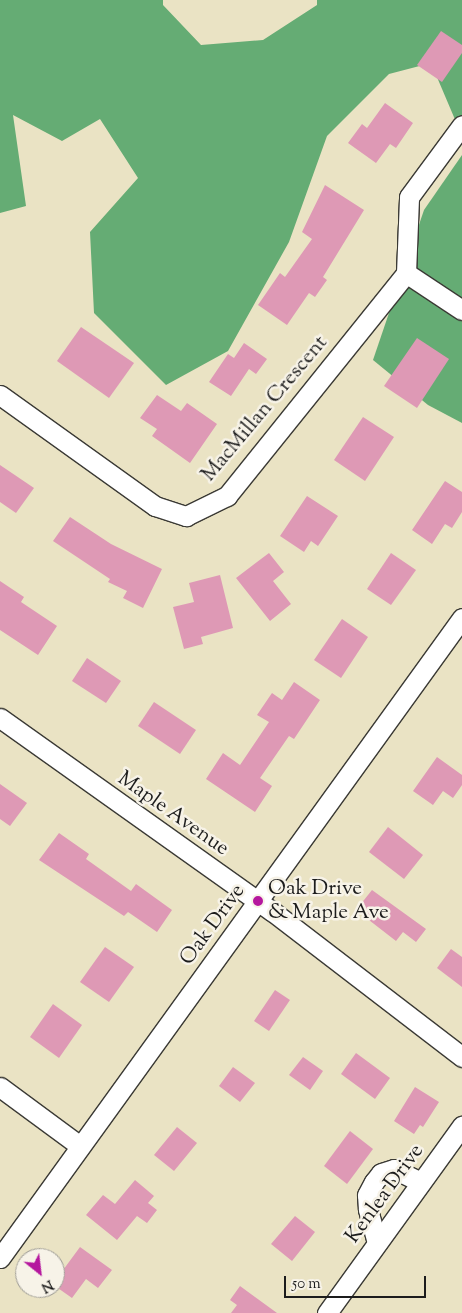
<!DOCTYPE html>
<html>
<head>
<meta charset="utf-8">
<style>
  body { margin:0 }
  #map { position:relative; width:462px; height:1313px; overflow:hidden; background:#eae3c4; font-family:"Sorts Mill Goudy",serif }
  div>[style] { position:absolute }
  .forest>* { inset:0; background:#65ac74 }
  .building>* { inset:0; background:#de99b5 }
  .roads { filter:drop-shadow(1px 0 #3b3a35) drop-shadow(-1px 0 #3b3a35) drop-shadow(0 1px #3b3a35) drop-shadow(0 -1px #3b3a35) }
  .minor>* { height:19px; margin:-9.5px; padding:0 9.5px; transform-origin:9.5px; border-radius:9.5px; background:#fff }
  .dots>* { width:14px; height:14px; translate:-50% -50%; box-sizing:border-box; border:2px solid #f7f3e8; border-radius:50% }
  span { translate:-50% -50%; white-space:nowrap; text-align:center; line-height:1.15; -webkit-text-stroke:5px #f7f3e8; paint-order:stroke }
  .street-label { font-size:21px; color:#1c1c1c }
  .poi-label { font-size:21px; color:#1c1c1c }
  .left { translate:0 -50%; text-align:left }
  .north { position:absolute; left:15px; top:1248px; width:50px; height:50px; box-sizing:border-box; background:#f7f3e8; border:1px solid #9f9d96; border-radius:50%; rotate:151deg; font-size:14px; font-weight:700; line-height:20px; text-align:center; color:#1c1c1c }
  .north::after { content:''; display:block; margin:auto; width:18px; height:22px; background:#b5179e; clip-path:polygon(50% 0,100% 100%,50% 72%,0 100%) }
  .scale { position:absolute; left:284px; top:1276px; width:142px; height:22px; box-sizing:border-box; border:2px solid #1c1c1c; border-top:0; padding-left:6px; font-size:15px; line-height:18px; white-space:nowrap; color:#1c1c1c; -webkit-text-stroke:4px #f7f3e8; paint-order:stroke }
</style>
</head>
<body>
<div id="map">
  <div class="forest">
    <i style="clip-path:polygon(0 0,163px 0,163px 5px,201px 45px,263px 40px,317px 5px,317px 0,462px 0,462px 136px,431px 63px,389px 74px,327px 136px,289px 242px,228px 351px,166px 385px,94px 313px,90px 232px,138px 178px,100px 119px,62px 141px,13px 115px,26px 206px,0 213px)"></i>
    <i style="clip-path:polygon(462px 155px,462px 423px,428px 405px,373px 360px,424px 210px)"></i>
  </div>
  <div class="building">
    <i style="clip-path:polygon(441px 31px,462px 45px,462px 53px,442px 82px,417px 65px)"></i>
    <i style="clip-path:polygon(385px 103px,413px 123px,396px 148px,390px 144px,376px 163px,348px 143px,362px 124px,367px 128px)"></i>
    <i style="clip-path:polygon(325px 185px,364px 210px,323px 277px,327px 280px,315px 297px,309px 293px,287px 325px,258px 305px,280px 273px,285px 277px,312px 239px,302px 232px)"></i>
    <i style="clip-path:polygon(81px 327px,134px 363px,109px 398px,57px 361px)"></i>
    <i style="clip-path:polygon(417px 338px,449px 359px,417px 408px,384px 386px)"></i>
    <i style="clip-path:polygon(244px 343px,267px 359px,256px 374px,249px 369px,231px 396px,209px 382px,228px 354px,234px 358px)"></i>
    <i style="clip-path:polygon(157px 395px,181px 411px,187px 403px,217px 424px,190px 463px,152px 436px,157px 429px,140px 418px)"></i>
    <i style="clip-path:polygon(363px 417px,394px 437px,365px 481px,334px 460px)"></i>
    <i style="clip-path:polygon(0 465px,34px 488px,16px 513px,0 502px)"></i>
    <i style="clip-path:polygon(445px 481px,462px 492px,462px 512px,452px 528px,445px 524px,432px 544px,412px 530px)"></i>
    <i style="clip-path:polygon(307px 496px,338px 516px,318px 546px,311px 541px,304px 552px,280px 536px)"></i>
    <i style="clip-path:polygon(70px 517px,111px 544px,162px 569px,143px 608px,123px 598px,127px 591px,108px 582px,110px 579px,53px 541px)"></i>
    <i style="clip-path:polygon(269px 553px,284px 572px,273px 581px,291px 604px,270px 621px,236px 578px)"></i>
    <i style="clip-path:polygon(391px 553px,416px 570px,391px 605px,367px 589px)"></i>
    <i style="clip-path:polygon(220px 575px,233px 628px,201px 637px,203px 644px,184px 649px,173px 607px,194px 602px,189px 583px)"></i>
    <i style="clip-path:polygon(0 581px,24px 597px,21px 602px,57px 626px,38px 655px,0 630px)"></i>
    <i style="clip-path:polygon(342px 619px,368px 637px,341px 678px,314px 660px)"></i>
    <i style="clip-path:polygon(87px 658px,121px 681px,106px 703px,72px 681px)"></i>
    <i style="clip-path:polygon(294px 682px,320px 700px,294px 739px,289px 736px,260px 778px,272px 786px,255px 812px,206px 779px,223px 753px,240px 765px,269px 722px,257px 715px,272px 693px,282px 700px)"></i>
    <i style="clip-path:polygon(154px 702px,196px 730px,180px 754px,138px 726px)"></i>
    <i style="clip-path:polygon(437px 757px,462px 775px,462px 785px,453px 798px,443px 791px,433px 805px,413px 791px)"></i>
    <i style="clip-path:polygon(0 784px,27px 803px,10px 826px,0 819px)"></i>
    <i style="clip-path:polygon(388px 827px,423px 855px,404px 879px,369px 852px)"></i>
    <i style="clip-path:polygon(59px 833px,89px 854px,86px 859px,131px 891px,136px 884px,172px 910px,157px 932px,128px 912px,124px 916px,39px 860px)"></i>
    <i style="clip-path:polygon(372px 890px,426px 929px,416px 942px,403px 932px,396px 941px,356px 910px)"></i>
    <i style="clip-path:polygon(105px 947px,134px 967px,109px 1002px,80px 982px)"></i>
    <i style="clip-path:polygon(451px 949px,462px 957px,462px 987px,437px 968px)"></i>
    <i style="clip-path:polygon(275px 990px,290px 1000px,269px 1031px,254px 1021px)"></i>
    <i style="clip-path:polygon(53px 1004px,82px 1025px,59px 1058px,30px 1037px)"></i>
    <i style="clip-path:polygon(356px 1053px,390px 1078px,375px 1099px,341px 1074px)"></i>
    <i style="clip-path:polygon(303px 1057px,323px 1071px,310px 1090px,289px 1075px)"></i>
    <i style="clip-path:polygon(233px 1067px,255px 1083px,240px 1102px,219px 1086px)"></i>
    <i style="clip-path:polygon(415px 1087px,439px 1102px,423px 1127px,420px 1125px,414px 1134px,394px 1121px)"></i>
    <i style="clip-path:polygon(177px 1127px,197px 1143px,174px 1171px,154px 1155px)"></i>
    <i style="clip-path:polygon(350px 1131px,373px 1149px,347px 1184px,324px 1166px)"></i>
    <i style="clip-path:polygon(135px 1180px,154px 1196px,148px 1203px,157px 1210px,147px 1223px,137px 1216px,117px 1240px,86px 1215px,103px 1195px,115px 1204px)"></i>
    <i style="clip-path:polygon(295px 1216px,315px 1232px,292px 1261px,271px 1244px)"></i>
    <i style="clip-path:polygon(80px 1247px,112px 1270px,98px 1288px,86px 1279px,72px 1298px,55px 1286px,55px 1281px)"></i>
    <i style="clip-path:polygon(240px 1286px,277px 1313px,231px 1313px,237px 1305px,230px 1300px)"></i>
  </div>
  <div class="roads">
    <div class="minor">
      <i style="left:406px;top:273px;width:67px;rotate:33.5deg"></i>
      <i style="left:0;top:395px;width:191px;rotate:35.6deg"></i>
      <i style="left:155px;top:506px;width:33px;rotate:18deg"></i>
      <i style="left:186px;top:516px;width:46px;rotate:-26deg"></i>
      <i style="left:227px;top:496px;width:286px;rotate:-51.2deg"></i>
      <i style="left:406px;top:273px;width:76px;rotate:-87.7deg"></i>
      <i style="left:409px;top:197px;width:89px;rotate:-53.6deg"></i>
      <i style="left:0;top:718px;width:334px;rotate:35.4deg"></i>
      <i style="left:272px;top:911px;width:240px;rotate:37.5deg"></i>
      <i style="left:0;top:1087px;width:99px;rotate:36.4deg"></i>
      <i style="left:377px;top:1243px;width:35px;rotate:-105deg"></i>
      <i style="left:368px;top:1209px;width:14px;rotate:-94deg"></i>
      <i style="left:367px;top:1195px;width:15px;rotate:-62deg"></i>
      <i style="left:374px;top:1182px;width:11px;rotate:-52deg"></i>
      <i style="left:381px;top:1173px;width:14px;rotate:-17deg"></i>
      <i style="left:394px;top:1169px;width:30px;rotate:26deg"></i>
      <i style="left:0;top:1258px;width:789px;rotate:-54.18deg"></i>
      <i style="left:327px;top:1313px;width:231px;rotate:-54.2deg"></i>
    </div>
  </div>
  <div class="dots">
    <i style="left:258px;top:901px;background:#b5179e"></i>
  </div>
  <div class="street-label">
    <span style="left:265px;top:409px;rotate:-50deg">MacMillan Crescent</span>
    <span style="left:173px;top:814px;rotate:35deg">Maple Avenue</span>
    <span style="left:213px;top:925px;rotate:-54deg">Oak Drive</span>
    <span style="left:385px;top:1194px;rotate:-54deg">Kenlea Drive</span>
  </div>
  <div class="poi-label">
    <span class="left" style="left:268px;top:901px">Oak Drive<br>&amp; Maple Ave</span>
  </div>
  <div class="north">N</div>
  <div class="scale">50 m</div>
</div>
</body>
</html>
